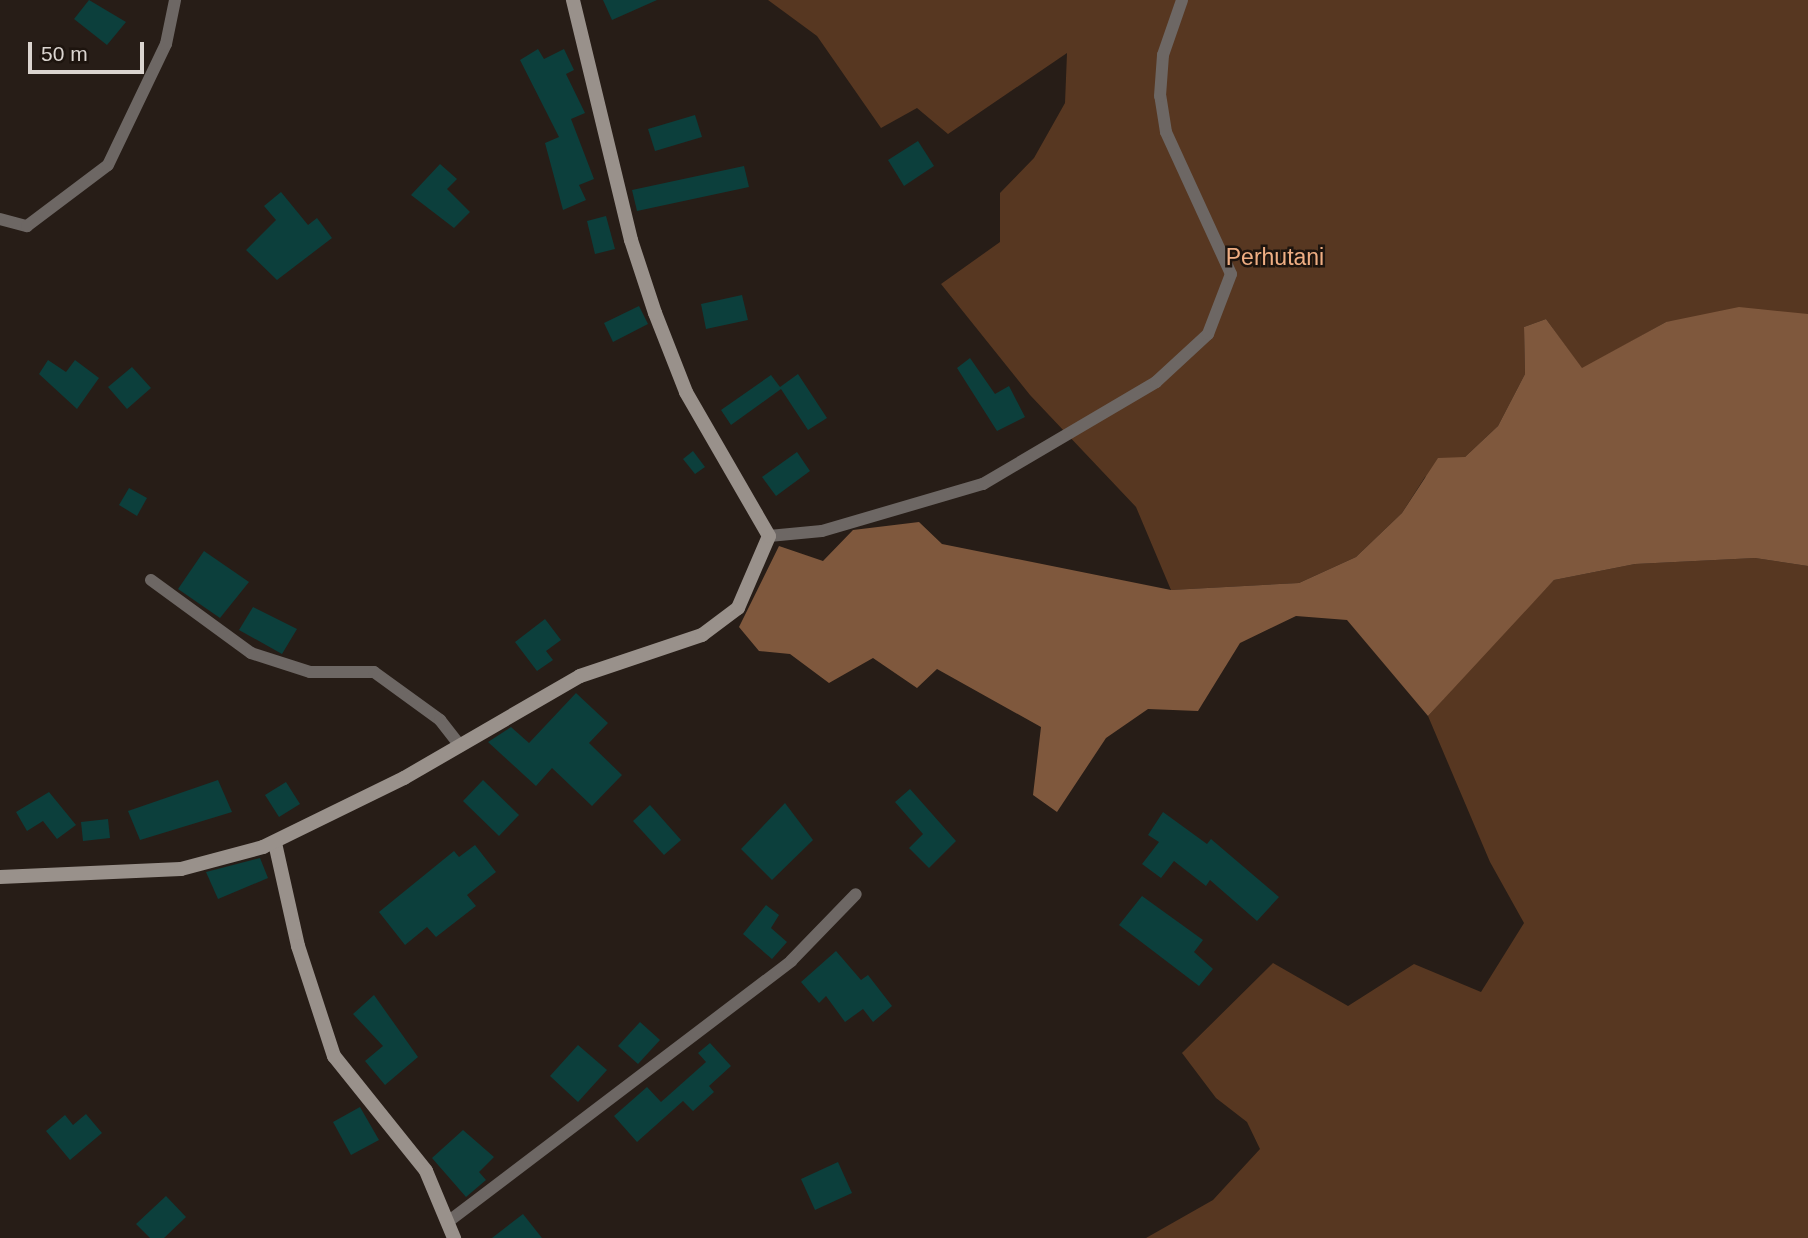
<!DOCTYPE html>
<html>
<head>
<meta charset="utf-8">
<style>
  body { margin:0 }
  #map { position:relative; width:1808px; height:1238px; overflow:hidden; background:#271d17; font-family:Arial,sans-serif }
  div>[style] { position:absolute }
  .green>* { inset:0; background:#573721 }
  .water>* { inset:0; background:#7f583d }
  .building>* { inset:0; background:#0c3f3c }
  .street>* { height:12px; margin:-6px; padding:0 6px; transform-origin:6px; border-radius:6px; background:#6d6764 }
  .secondary>* { height:14px; margin:-7px; padding:0 7px; transform-origin:7px; border-radius:7px; background:#99918b }
  span { translate:-50% -50%; white-space:nowrap; text-align:center; line-height:1.15; -webkit-text-stroke:5px #1d140e; paint-order:stroke }
  .park-label { font-size:23px; color:#efae83 }
  .scale { position:absolute; left:28px; top:42px; width:116px; height:32px; box-sizing:border-box; border:4px solid #dbd5d0; border-top:0; padding-left:9px; font-size:21px; line-height:24px; white-space:nowrap; color:#dbd5d0; -webkit-text-stroke:5px #1d140e; paint-order:stroke }
</style>
</head>
<body>
<div id="map">
  <div class="green">
    <i style="clip-path:polygon(768px 0,1808px 0,1808px 314px,1666px 322px,1582px 369px,1546px 319px,1524px 327px,1525px 374px,1498px 426px,1465px 457px,1425px 477px,1402px 513px,1356px 557px,1299px 583px,1171px 590px,1136px 507px,1030px 395px,941px 284px,1000px 242px,1000px 193px,1034px 158px,1065px 103px,1067px 53px,948px 134px,917px 108px,881px 128px,817px 36px)"></i>
    <i style="clip-path:polygon(1755px 558px,1808px 566px,1808px 1238px,1146px 1238px,1213px 1200px,1260px 1149px,1247px 1122px,1216px 1098px,1182px 1053px,1273px 963px,1348px 1006px,1414px 964px,1481px 992px,1524px 923px,1490px 862px,1428px 716px,1487px 650px,1554px 580px,1635px 564px)"></i>
  </div>
  <div class="water">
    <i style="clip-path:polygon(1739px 307px,1808px 314px,1808px 566px,1755px 558px,1635px 564px,1554px 580px,1428px 716px,1347px 620px,1296px 616px,1240px 643px,1198px 711px,1148px 709px,1106px 738px,1057px 812px,1033px 795px,1041px 727px,937px 669px,917px 688px,873px 658px,829px 683px,790px 654px,759px 651px,739px 627px,779px 546px,823px 561px,853px 530px,919px 522px,942px 544px,1171px 590px,1299px 583px,1356px 557px,1402px 513px,1438px 458px,1465px 457px,1498px 426px,1525px 374px,1524px 327px,1546px 319px,1582px 368px,1666px 322px)"></i>
  </div>
  <div class="building">
    <i style="clip-path:polygon(89px 0,126px 22px,107px 45px,74px 19px)"></i>
    <i style="clip-path:polygon(603px 0,657px 0,612px 20px)"></i>
    <i style="clip-path:polygon(538px 49px,544px 59px,564px 49px,574px 70px,566px 74px,585px 113px,571px 119px,594px 179px,579px 185px,586px 200px,563px 210px,545px 143px,559px 137px,520px 60px)"></i>
    <i style="clip-path:polygon(695px 115px,702px 137px,655px 151px,648px 129px)"></i>
    <i style="clip-path:polygon(918px 141px,934px 166px,904px 186px,888px 160px)"></i>
    <i style="clip-path:polygon(440px 164px,457px 179px,447px 189px,470px 212px,454px 228px,411px 195px)"></i>
    <i style="clip-path:polygon(744px 166px,749px 187px,637px 211px,632px 190px)"></i>
    <i style="clip-path:polygon(281px 192px,308px 225px,317px 218px,332px 238px,277px 280px,246px 250px,276px 220px,264px 206px)"></i>
    <i style="clip-path:polygon(606px 216px,615px 249px,595px 254px,587px 221px)"></i>
    <i style="clip-path:polygon(742px 295px,748px 320px,706px 329px,701px 304px)"></i>
    <i style="clip-path:polygon(639px 306px,648px 324px,613px 342px,604px 323px)"></i>
    <i style="clip-path:polygon(970px 358px,995px 394px,1009px 386px,1025px 417px,997px 431px,957px 368px)"></i>
    <i style="clip-path:polygon(48px 360px,66px 372px,75px 360px,99px 378px,77px 409px,39px 374px)"></i>
    <i style="clip-path:polygon(132px 367px,151px 388px,127px 409px,108px 387px)"></i>
    <i style="clip-path:polygon(798px 374px,827px 418px,808px 430px,781px 389px,731px 425px,721px 410px,771px 375px,780px 387px)"></i>
    <i style="clip-path:polygon(693px 451px,705px 467px,695px 474px,683px 459px)"></i>
    <i style="clip-path:polygon(797px 452px,810px 471px,776px 496px,762px 477px)"></i>
    <i style="clip-path:polygon(129px 488px,147px 498px,137px 516px,119px 505px)"></i>
    <i style="clip-path:polygon(204px 551px,249px 582px,220px 618px,178px 589px)"></i>
    <i style="clip-path:polygon(253px 607px,297px 629px,282px 654px,239px 630px)"></i>
    <i style="clip-path:polygon(545px 619px,561px 640px,546px 651px,553px 660px,537px 671px,515px 642px)"></i>
    <i style="clip-path:polygon(576px 693px,608px 723px,589px 743px,622px 775px,592px 806px,552px 768px,536px 786px,488px 742px,511px 727px,529px 743px)"></i>
    <i style="clip-path:polygon(218px 780px,232px 812px,140px 840px,128px 811px)"></i>
    <i style="clip-path:polygon(483px 780px,519px 815px,499px 836px,463px 801px)"></i>
    <i style="clip-path:polygon(286px 782px,300px 804px,279px 817px,265px 795px)"></i>
    <i style="clip-path:polygon(910px 789px,956px 841px,929px 868px,909px 848px,923px 834px,895px 802px)"></i>
    <i style="clip-path:polygon(49px 792px,76px 825px,57px 839px,43px 821px,27px 831px,16px 812px)"></i>
    <i style="clip-path:polygon(785px 803px,813px 840px,772px 880px,741px 849px)"></i>
    <i style="clip-path:polygon(650px 805px,681px 840px,664px 855px,633px 821px)"></i>
    <i style="clip-path:polygon(1163px 812px,1207px 844px,1211px 839px,1279px 897px,1257px 921px,1210px 880px,1206px 886px,1174px 861px,1161px 878px,1142px 864px,1159px 842px,1148px 835px)"></i>
    <i style="clip-path:polygon(108px 819px,110px 838px,83px 841px,81px 822px)"></i>
    <i style="clip-path:polygon(475px 845px,496px 872px,467px 895px,476px 906px,436px 937px,427px 927px,405px 945px,379px 912px,454px 851px,459px 857px)"></i>
    <i style="clip-path:polygon(260px 858px,268px 878px,218px 899px,206px 872px)"></i>
    <i style="clip-path:polygon(1142px 896px,1203px 940px,1194px 952px,1213px 969px,1199px 986px,1119px 925px)"></i>
    <i style="clip-path:polygon(766px 905px,779px 915px,771px 928px,787px 942px,772px 959px,743px 934px)"></i>
    <i style="clip-path:polygon(836px 951px,861px 980px,868px 975px,892px 1006px,873px 1022px,863px 1009px,845px 1022px,826px 996px,819px 1003px,801px 982px)"></i>
    <i style="clip-path:polygon(374px 995px,418px 1057px,385px 1085px,365px 1061px,383px 1046px,353px 1014px)"></i>
    <i style="clip-path:polygon(640px 1022px,660px 1040px,638px 1064px,618px 1046px)"></i>
    <i style="clip-path:polygon(710px 1043px,731px 1066px,709px 1086px,714px 1092px,693px 1111px,683px 1101px,637px 1142px,614px 1116px,647px 1087px,661px 1102px,706px 1062px,698px 1053px)"></i>
    <i style="clip-path:polygon(578px 1045px,607px 1070px,578px 1102px,550px 1076px)"></i>
    <i style="clip-path:polygon(360px 1107px,379px 1140px,351px 1155px,333px 1122px)"></i>
    <i style="clip-path:polygon(86px 1114px,102px 1133px,70px 1160px,46px 1131px,65px 1115px,73px 1125px)"></i>
    <i style="clip-path:polygon(463px 1130px,494px 1157px,479px 1172px,486px 1180px,466px 1197px,432px 1158px)"></i>
    <i style="clip-path:polygon(838px 1162px,852px 1193px,815px 1210px,801px 1179px)"></i>
    <i style="clip-path:polygon(166px 1196px,186px 1217px,164px 1238px,150px 1238px,136px 1224px)"></i>
    <i style="clip-path:polygon(523px 1214px,542px 1238px,492px 1238px)"></i>
  </div>
  <div class="street">
    <i style="left:0;top:219px;width:28px;rotate:15deg"></i>
    <i style="left:27px;top:226px;width:101px;rotate:-37deg"></i>
    <i style="left:108px;top:165px;width:134px;rotate:-64.4deg"></i>
    <i style="left:166px;top:44px;width:45px;rotate:-78.4deg"></i>
    <i style="left:769px;top:536px;width:53px;rotate:-5.4deg"></i>
    <i style="left:822px;top:531px;width:168px;rotate:-16.3deg"></i>
    <i style="left:983px;top:484px;width:201px;rotate:-30.5deg"></i>
    <i style="left:1156px;top:382px;width:71px;rotate:-42.7deg"></i>
    <i style="left:1208px;top:334px;width:64px;rotate:-69deg"></i>
    <i style="left:1231px;top:274px;width:156px;rotate:-114.6deg"></i>
    <i style="left:1166px;top:132px;width:36px;rotate:-99deg"></i>
    <i style="left:1160px;top:96px;width:41px;rotate:-85.8deg"></i>
    <i style="left:1163px;top:55px;width:58px;rotate:-70.9deg"></i>
    <i style="left:151px;top:580px;width:124px;rotate:36.1deg"></i>
    <i style="left:251px;top:653px;width:62px;rotate:17.9deg"></i>
    <i style="left:310px;top:672px;width:64px"></i>
    <i style="left:374px;top:672px;width:82px;rotate:36deg"></i>
    <i style="left:440px;top:720px;width:33px;rotate:52deg"></i>
    <i style="left:449px;top:1221px;width:430px;rotate:-37.2deg"></i>
    <i style="left:791px;top:961px;width:93px;rotate:-45.9deg"></i>
  </div>
  <div class="secondary">
    <i style="left:275px;top:843px;width:106px;rotate:77.4deg"></i>
    <i style="left:298px;top:946px;width:116px;rotate:71.9deg"></i>
    <i style="left:334px;top:1056px;width:147px;rotate:51.3deg"></i>
    <i style="left:426px;top:1171px;width:73px;rotate:67.3deg"></i>
    <i style="left:0;top:877px;width:181px;rotate:-2.5deg"></i>
    <i style="left:181px;top:869px;width:85px;rotate:-15deg"></i>
    <i style="left:263px;top:847px;width:157px;rotate:-26.1deg"></i>
    <i style="left:404px;top:778px;width:203px;rotate:-30.1deg"></i>
    <i style="left:580px;top:676px;width:129px;rotate:-18.6deg"></i>
    <i style="left:702px;top:635px;width:45px;rotate:-36.9deg"></i>
    <i style="left:738px;top:608px;width:78px;rotate:-66.7deg"></i>
    <i style="left:769px;top:536px;width:166px;rotate:-120deg"></i>
    <i style="left:686px;top:392px;width:85px;rotate:-111.4deg"></i>
    <i style="left:655px;top:313px;width:77px;rotate:-108.2deg"></i>
    <i style="left:631px;top:240px;width:247px;rotate:-103.6deg"></i>
  </div>
  <div class="park-label">
    <span style="left:1275px;top:257px">Perhutani</span>
  </div>
  <div class="scale">50 m</div>
</div>
</body>
</html>
